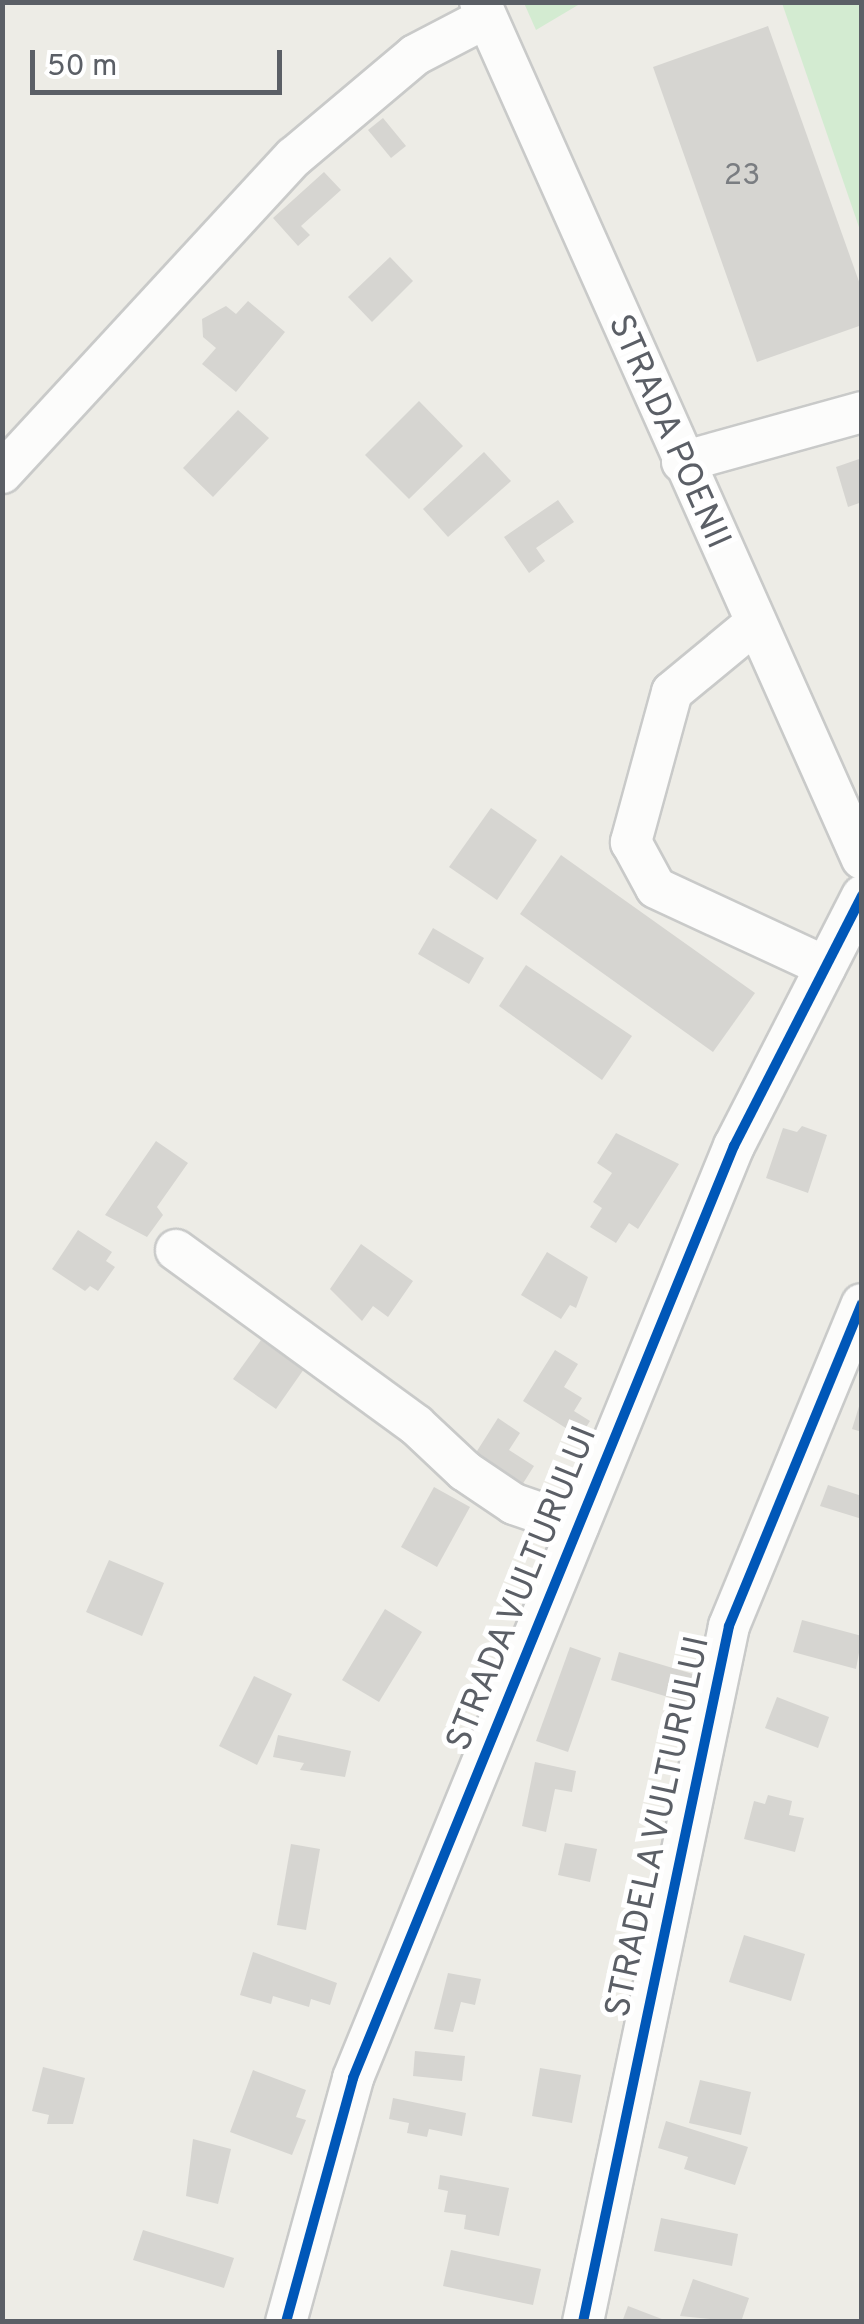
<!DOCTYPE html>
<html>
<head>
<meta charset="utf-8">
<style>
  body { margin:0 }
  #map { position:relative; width:864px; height:2324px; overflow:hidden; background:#edece6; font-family:Overpass,sans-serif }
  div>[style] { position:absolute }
  .green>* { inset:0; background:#d3ebd1 }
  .building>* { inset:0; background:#d6d5d1 }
  .roads { filter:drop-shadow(2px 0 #c9cac9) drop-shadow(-2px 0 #c9cac9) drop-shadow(0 2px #c9cac9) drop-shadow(0 -2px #c9cac9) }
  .minor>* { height:40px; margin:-20px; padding:0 20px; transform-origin:20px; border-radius:20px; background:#fcfcfb }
  .cycleway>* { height:10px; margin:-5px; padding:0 5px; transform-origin:5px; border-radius:5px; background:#0057b8 }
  span { translate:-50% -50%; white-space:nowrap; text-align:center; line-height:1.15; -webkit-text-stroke:10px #fff; paint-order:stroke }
  .number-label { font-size:30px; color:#7a7d81 }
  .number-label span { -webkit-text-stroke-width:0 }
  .street-label { font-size:35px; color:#5b5f66 }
  .frame { position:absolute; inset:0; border:5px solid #5b5f66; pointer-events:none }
  .scale { position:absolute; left:30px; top:50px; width:252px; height:45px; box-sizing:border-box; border:5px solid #5b5f66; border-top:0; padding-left:12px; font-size:30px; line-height:35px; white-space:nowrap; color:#5b5f66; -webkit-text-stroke:8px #fff; paint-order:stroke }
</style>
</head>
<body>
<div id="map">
  <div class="green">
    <i style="clip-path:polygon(524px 3px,576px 3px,578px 5px,536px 30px)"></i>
    <i style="clip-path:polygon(782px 3px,861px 3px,861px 233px)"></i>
  </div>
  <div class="building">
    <i style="clip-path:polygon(768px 26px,862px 290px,862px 325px,757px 362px,653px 67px)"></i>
    <i style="clip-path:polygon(383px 118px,406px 146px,391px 158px,368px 130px)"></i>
    <i style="clip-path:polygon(324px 172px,341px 190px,301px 226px,310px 235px,298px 246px,273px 218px)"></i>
    <i style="clip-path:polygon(390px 257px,413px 281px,372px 322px,348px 297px)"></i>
    <i style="clip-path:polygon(248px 301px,285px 332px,236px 392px,202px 364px,216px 348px,203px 337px,202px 319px,226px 306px,236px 314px)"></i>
    <i style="clip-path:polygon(419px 401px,463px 446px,409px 499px,365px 455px)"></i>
    <i style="clip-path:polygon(238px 410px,269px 438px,213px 497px,183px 468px)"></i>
    <i style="clip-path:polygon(484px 452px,511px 481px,448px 537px,423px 509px)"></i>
    <i style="clip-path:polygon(862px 458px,862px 502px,848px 507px,836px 467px)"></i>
    <i style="clip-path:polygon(558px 500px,574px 522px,536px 548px,545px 561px,529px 573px,504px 537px)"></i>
    <i style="clip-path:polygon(491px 808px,537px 840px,497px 900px,449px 867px)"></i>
    <i style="clip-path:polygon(561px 855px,755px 993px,713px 1052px,520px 914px)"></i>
    <i style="clip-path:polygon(433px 928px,484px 958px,469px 984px,418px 954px)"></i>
    <i style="clip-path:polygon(526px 965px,632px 1036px,602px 1080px,499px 1006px)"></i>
    <i style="clip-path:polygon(802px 1126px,827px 1135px,808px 1193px,766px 1178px,783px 1128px,797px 1132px)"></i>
    <i style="clip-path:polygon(616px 1133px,679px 1164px,638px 1229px,629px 1223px,616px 1243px,590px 1227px,602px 1208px,593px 1202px,612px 1173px,597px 1163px)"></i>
    <i style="clip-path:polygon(156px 1141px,188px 1163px,157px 1207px,163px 1215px,147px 1237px,105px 1215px)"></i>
    <i style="clip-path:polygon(78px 1230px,112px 1252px,106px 1261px,115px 1267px,98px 1291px,90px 1286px,85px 1291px,52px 1269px)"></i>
    <i style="clip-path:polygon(361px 1244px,413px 1281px,388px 1317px,373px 1306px,362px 1321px,330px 1289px)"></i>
    <i style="clip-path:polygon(547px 1252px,588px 1277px,576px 1308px,570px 1305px,561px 1319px,521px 1295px)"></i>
    <i style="clip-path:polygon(261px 1340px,304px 1369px,276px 1409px,233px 1379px)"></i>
    <i style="clip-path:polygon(555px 1350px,578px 1364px,564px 1387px,582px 1398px,574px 1411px,590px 1421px,580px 1437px,523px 1401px)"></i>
    <i style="clip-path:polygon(861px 1400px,862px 1400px,862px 1432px,852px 1429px)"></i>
    <i style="clip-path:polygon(498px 1418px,520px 1433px,509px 1450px,534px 1466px,517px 1493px,470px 1462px)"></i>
    <i style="clip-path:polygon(828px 1485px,862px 1496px,862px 1519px,820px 1506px)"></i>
    <i style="clip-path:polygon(434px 1487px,470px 1507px,437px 1567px,401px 1547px)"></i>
    <i style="clip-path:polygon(109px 1560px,164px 1583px,142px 1636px,86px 1612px)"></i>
    <i style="clip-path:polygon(385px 1609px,422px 1632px,379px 1702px,342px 1680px)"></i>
    <i style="clip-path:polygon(802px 1620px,862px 1636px,856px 1669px,793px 1652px)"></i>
    <i style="clip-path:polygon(570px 1647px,601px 1658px,568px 1752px,536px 1741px)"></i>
    <i style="clip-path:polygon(619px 1652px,693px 1674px,685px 1702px,611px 1680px)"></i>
    <i style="clip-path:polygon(254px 1676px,292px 1694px,257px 1765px,219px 1746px)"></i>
    <i style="clip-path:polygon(777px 1697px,829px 1717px,818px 1748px,765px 1728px)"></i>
    <i style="clip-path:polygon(278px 1735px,351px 1751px,345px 1777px,300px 1770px,304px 1763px,273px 1757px)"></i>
    <i style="clip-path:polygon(535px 1762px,576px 1771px,572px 1792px,555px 1789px,546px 1832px,522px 1826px)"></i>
    <i style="clip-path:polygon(768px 1795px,792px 1801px,789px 1815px,804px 1818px,795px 1852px,744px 1839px,754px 1801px,765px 1804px)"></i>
    <i style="clip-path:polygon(565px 1843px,597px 1849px,590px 1882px,558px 1875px)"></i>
    <i style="clip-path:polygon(291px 1844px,320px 1849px,306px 1930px,277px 1925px)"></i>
    <i style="clip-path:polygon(744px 1935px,805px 1954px,791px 2001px,729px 1982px)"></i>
    <i style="clip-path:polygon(253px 1952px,337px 1983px,330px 2005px,311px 1999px,309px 2007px,273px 1996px,271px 2004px,240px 1995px)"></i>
    <i style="clip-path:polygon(448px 1973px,481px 1979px,475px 2005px,461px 2002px,453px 2032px,434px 2029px)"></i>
    <i style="clip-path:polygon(415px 2051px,465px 2056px,462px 2081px,413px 2076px)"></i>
    <i style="clip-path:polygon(43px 2067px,85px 2078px,73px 2124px,47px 2124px,49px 2115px,32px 2111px)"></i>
    <i style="clip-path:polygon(540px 2068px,581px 2075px,572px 2123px,532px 2116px)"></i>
    <i style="clip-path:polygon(253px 2070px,306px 2090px,296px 2117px,306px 2120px,292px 2155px,230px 2132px)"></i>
    <i style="clip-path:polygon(700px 2080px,751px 2092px,741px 2135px,689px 2123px)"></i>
    <i style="clip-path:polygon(393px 2098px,466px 2113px,462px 2136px,429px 2129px,427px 2137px,407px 2133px,409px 2123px,389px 2119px)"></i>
    <i style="clip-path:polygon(666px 2121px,748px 2147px,735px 2185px,684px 2169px,688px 2157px,658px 2148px)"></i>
    <i style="clip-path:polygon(193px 2139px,231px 2149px,218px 2204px,186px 2196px)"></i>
    <i style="clip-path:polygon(440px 2175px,509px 2188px,499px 2236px,464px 2229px,466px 2215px,444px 2212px,448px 2191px,438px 2189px)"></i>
    <i style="clip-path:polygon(661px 2218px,738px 2234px,732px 2266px,654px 2251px)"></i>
    <i style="clip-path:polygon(143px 2230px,234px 2258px,224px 2288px,133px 2260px)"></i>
    <i style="clip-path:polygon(451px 2250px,541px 2269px,533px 2305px,443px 2286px)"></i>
    <i style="clip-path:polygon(693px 2279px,749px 2298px,741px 2322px,680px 2316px)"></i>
    <i style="clip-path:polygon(628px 2306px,667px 2321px,667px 2322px,622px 2322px)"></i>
  </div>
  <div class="roads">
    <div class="minor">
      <i style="left:480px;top:2px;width:938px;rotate:65.98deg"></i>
      <i style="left:682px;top:462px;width:187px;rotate:-15.5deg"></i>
      <i style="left:2px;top:473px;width:430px;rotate:-47.3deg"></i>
      <i style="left:294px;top:157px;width:158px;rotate:-40.1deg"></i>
      <i style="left:415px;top:55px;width:80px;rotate:-27.5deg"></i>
      <i style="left:753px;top:625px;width:105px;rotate:140.4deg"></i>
      <i style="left:672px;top:692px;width:156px;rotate:105.3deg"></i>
      <i style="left:631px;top:842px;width:52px;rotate:61.5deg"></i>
      <i style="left:656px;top:888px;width:187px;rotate:24.9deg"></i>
      <i style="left:176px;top:1250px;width:297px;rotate:36.1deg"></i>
      <i style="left:416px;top:1425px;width:67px;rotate:43.2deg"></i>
      <i style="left:465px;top:1471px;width:59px;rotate:34deg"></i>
      <i style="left:514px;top:1504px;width:68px;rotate:19deg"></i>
      <i style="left:286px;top:2322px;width:253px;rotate:-74.6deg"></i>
      <i style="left:353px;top:2078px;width:1007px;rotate:-67.77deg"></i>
      <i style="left:734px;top:1146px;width:281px;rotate:-62.9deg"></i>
      <i style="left:583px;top:2322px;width:711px;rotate:-78.15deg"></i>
      <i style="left:729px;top:1626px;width:348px;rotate:-67.6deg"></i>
    </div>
  </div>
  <div class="cycleway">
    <i style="left:286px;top:2322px;width:253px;rotate:-74.6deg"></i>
    <i style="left:353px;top:2078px;width:1007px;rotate:-67.77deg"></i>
    <i style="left:734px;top:1146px;width:281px;rotate:-62.9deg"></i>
    <i style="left:583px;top:2322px;width:711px;rotate:-78.15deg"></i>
    <i style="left:729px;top:1626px;width:348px;rotate:-67.6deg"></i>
  </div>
  <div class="number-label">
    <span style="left:742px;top:177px">23</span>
  </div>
  <div class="street-label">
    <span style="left:668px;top:432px;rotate:66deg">STRADA POENII</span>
    <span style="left:523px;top:1589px;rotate:-68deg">STRADA VULTURULUI</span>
    <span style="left:659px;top:1827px;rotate:-78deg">STRADELA VULTURULUI</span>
  </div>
  <div class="frame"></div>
  <div class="scale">50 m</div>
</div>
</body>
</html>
